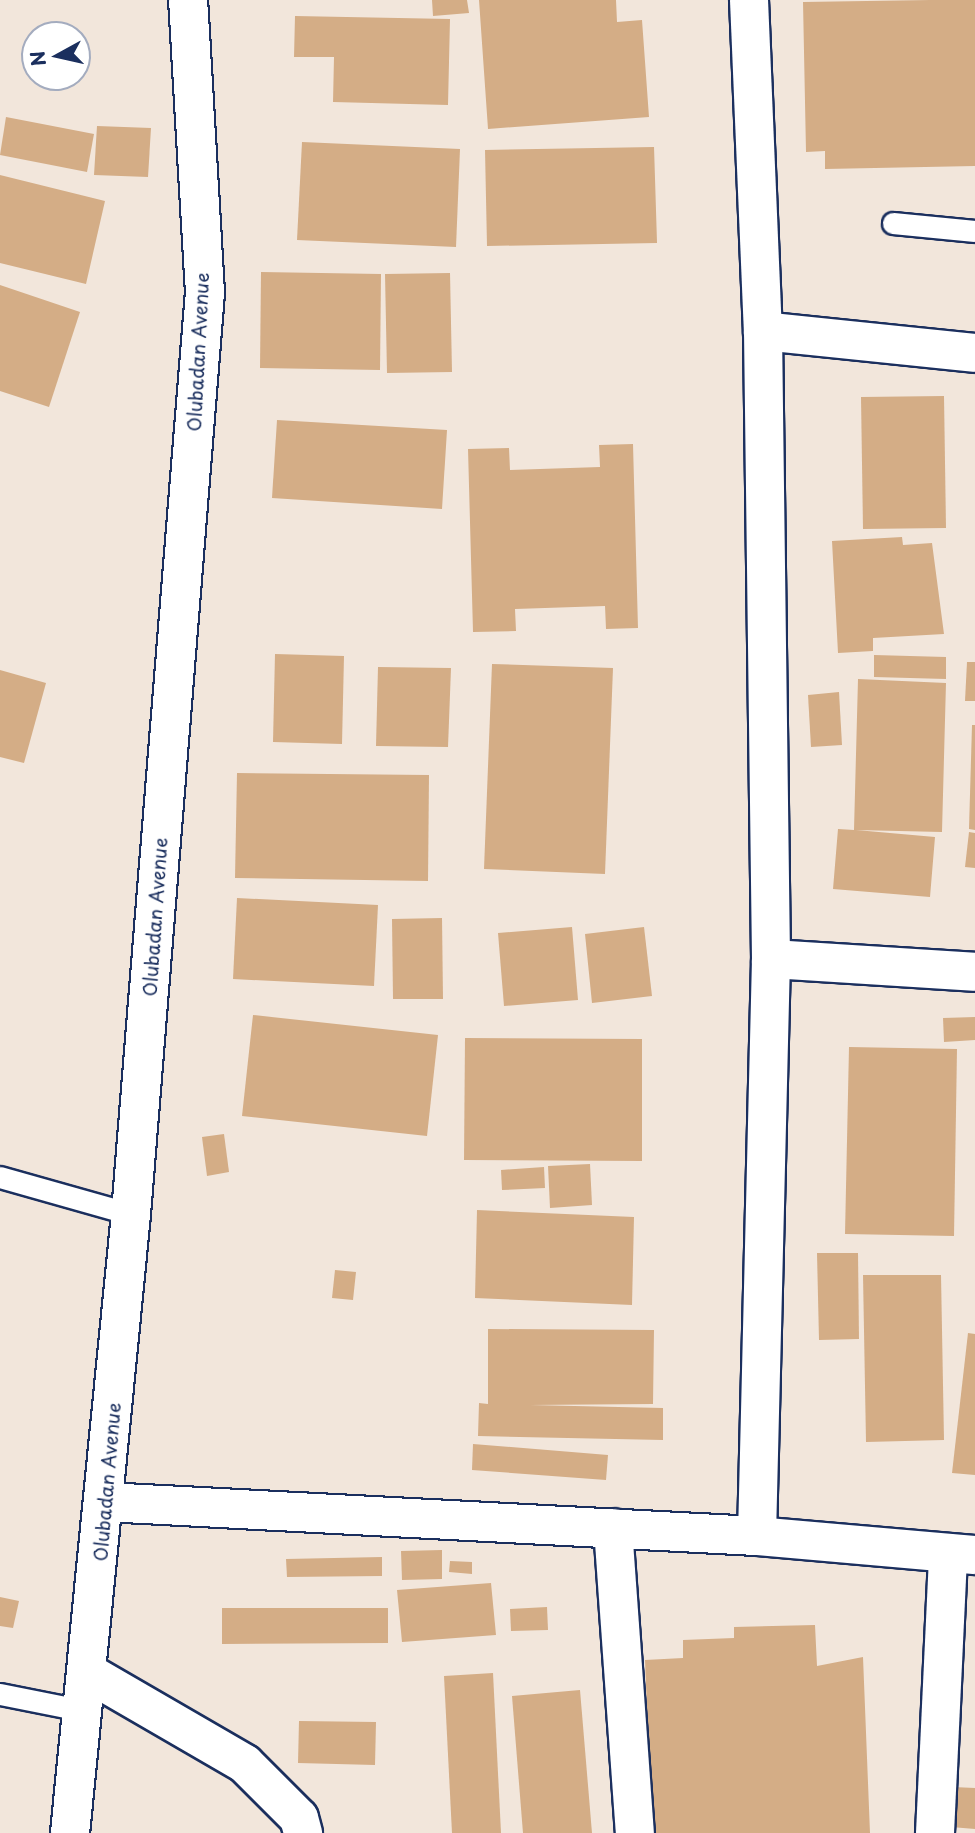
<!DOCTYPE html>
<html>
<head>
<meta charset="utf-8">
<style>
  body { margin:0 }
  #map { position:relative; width:975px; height:1833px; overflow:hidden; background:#f2e6db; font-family:"Playpen Sans",sans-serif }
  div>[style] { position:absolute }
  .building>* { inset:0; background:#d4ad86 }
  .roads { filter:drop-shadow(2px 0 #1b2f5e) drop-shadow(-2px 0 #1b2f5e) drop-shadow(0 2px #1b2f5e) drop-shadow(0 -2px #1b2f5e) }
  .lane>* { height:21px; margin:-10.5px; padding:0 10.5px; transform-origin:10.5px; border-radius:10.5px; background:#fff }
  .street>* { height:38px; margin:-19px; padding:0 19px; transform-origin:19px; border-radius:19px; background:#fff }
  .secondary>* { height:38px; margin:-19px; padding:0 19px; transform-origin:19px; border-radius:19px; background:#fff }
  span { translate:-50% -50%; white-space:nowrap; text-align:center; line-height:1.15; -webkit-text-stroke:7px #fff; paint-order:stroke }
  .street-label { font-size:19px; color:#1b2f5e }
  .north { position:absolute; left:21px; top:21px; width:70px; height:70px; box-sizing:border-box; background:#fff; border:2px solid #a4acbf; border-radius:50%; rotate:262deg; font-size:19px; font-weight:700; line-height:28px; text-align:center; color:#1b2f5e }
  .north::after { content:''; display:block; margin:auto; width:24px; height:32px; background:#1b2f5e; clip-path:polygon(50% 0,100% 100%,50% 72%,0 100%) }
</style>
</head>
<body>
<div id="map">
  <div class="building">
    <i style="clip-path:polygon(432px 0,467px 0,469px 13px,433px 16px)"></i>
    <i style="clip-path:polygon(479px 0,616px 0,617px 22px,642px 20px,649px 117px,488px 129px)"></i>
    <i style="clip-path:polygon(930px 0,975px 0,975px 166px,825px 169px,825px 151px,806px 152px,803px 2px)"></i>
    <i style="clip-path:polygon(295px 16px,450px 19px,448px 105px,333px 102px,334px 57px,294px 57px)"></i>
    <i style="clip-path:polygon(6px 117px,94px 134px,87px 172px,0 155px)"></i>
    <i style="clip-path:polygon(97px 126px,151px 128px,148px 177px,94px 175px)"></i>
    <i style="clip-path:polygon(302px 142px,460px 149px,456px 247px,297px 240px)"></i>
    <i style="clip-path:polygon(654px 147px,657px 243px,487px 246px,485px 150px)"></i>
    <i style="clip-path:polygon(0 175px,105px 201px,86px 284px,0 263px)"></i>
    <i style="clip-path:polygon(261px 272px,381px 274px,380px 370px,260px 368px)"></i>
    <i style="clip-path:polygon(450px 273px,452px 372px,387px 373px,385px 274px)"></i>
    <i style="clip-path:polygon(0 285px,80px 312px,49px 407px,0 391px)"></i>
    <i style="clip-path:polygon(944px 396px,946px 528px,863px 529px,861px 397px)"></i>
    <i style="clip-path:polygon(277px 420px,447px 430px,442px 509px,272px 498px)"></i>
    <i style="clip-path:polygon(633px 444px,638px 628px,606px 629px,605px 606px,515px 609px,516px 631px,473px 632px,468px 449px,509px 448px,510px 470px,600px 467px,599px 445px)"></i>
    <i style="clip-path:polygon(902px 537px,903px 545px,932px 543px,944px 634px,873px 638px,873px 651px,838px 653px,832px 541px)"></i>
    <i style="clip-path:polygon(275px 654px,344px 656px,342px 744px,273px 742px)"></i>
    <i style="clip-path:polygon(874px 655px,946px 657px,946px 679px,874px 677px)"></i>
    <i style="clip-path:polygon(967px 662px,975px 662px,975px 701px,965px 701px)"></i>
    <i style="clip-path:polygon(492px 664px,613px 668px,605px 874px,484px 869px)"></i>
    <i style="clip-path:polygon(378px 667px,451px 668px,448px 747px,376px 746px)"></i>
    <i style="clip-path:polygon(0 670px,46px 683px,24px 763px,0 757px)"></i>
    <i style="clip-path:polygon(858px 679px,946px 683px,942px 832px,856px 830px,935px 837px,930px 897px,833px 889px,838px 829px,854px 830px)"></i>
    <i style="clip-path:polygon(839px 692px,842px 745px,811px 747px,808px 695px)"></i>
    <i style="clip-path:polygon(972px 725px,975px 725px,975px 830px,969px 829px)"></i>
    <i style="clip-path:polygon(237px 773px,429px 775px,428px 881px,235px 878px)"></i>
    <i style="clip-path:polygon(969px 832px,975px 833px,975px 868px,965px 867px)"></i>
    <i style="clip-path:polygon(237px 898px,378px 905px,374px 986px,233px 979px)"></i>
    <i style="clip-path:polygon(442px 918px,443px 999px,393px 999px,392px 919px)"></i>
    <i style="clip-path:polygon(572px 927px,578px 1000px,504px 1006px,498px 933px)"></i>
    <i style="clip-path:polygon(644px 927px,652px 996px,592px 1003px,585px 934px)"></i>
    <i style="clip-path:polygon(253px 1015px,438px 1035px,427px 1136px,242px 1116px)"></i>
    <i style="clip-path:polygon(975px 1017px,975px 1040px,944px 1042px,943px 1018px)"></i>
    <i style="clip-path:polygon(465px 1038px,642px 1039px,642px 1161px,464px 1160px)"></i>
    <i style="clip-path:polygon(849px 1047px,957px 1049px,954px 1236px,845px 1234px)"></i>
    <i style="clip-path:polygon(224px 1134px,229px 1172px,207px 1176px,202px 1137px)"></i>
    <i style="clip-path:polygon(590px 1164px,592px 1205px,550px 1208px,548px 1166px)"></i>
    <i style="clip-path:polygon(544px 1167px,545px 1188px,502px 1190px,501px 1170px)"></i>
    <i style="clip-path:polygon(477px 1210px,634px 1217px,632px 1305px,475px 1298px)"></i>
    <i style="clip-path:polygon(817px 1253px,858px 1253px,859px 1339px,819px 1340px)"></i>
    <i style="clip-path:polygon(335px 1270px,356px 1272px,353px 1300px,332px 1298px)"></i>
    <i style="clip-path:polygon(863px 1275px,941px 1275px,944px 1440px,866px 1442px)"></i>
    <i style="clip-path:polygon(488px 1329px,654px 1330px,653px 1404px,530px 1405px,663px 1408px,663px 1440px,478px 1436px,479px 1403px,488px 1404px)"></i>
    <i style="clip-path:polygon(968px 1333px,975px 1334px,975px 1475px,952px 1473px)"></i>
    <i style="clip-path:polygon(473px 1444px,608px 1455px,606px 1480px,472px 1470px)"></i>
    <i style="clip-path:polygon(442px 1550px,442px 1579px,402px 1580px,401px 1551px)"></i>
    <i style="clip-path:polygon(382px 1557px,382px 1576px,287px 1577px,286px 1559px)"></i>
    <i style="clip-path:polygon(450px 1561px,472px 1562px,472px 1574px,449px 1572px)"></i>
    <i style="clip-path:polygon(491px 1583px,496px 1635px,402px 1642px,397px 1590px)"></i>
    <i style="clip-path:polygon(0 1597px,19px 1601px,13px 1628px,0 1626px)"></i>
    <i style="clip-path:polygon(547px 1607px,548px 1630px,511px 1631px,510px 1609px)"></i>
    <i style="clip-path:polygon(222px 1608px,388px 1608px,388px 1643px,222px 1644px)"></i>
    <i style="clip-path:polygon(815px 1625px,817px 1666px,863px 1657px,870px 1833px,652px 1833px,645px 1660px,683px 1658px,683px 1640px,734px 1638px,734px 1627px)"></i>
    <i style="clip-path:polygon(493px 1673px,501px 1833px,452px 1833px,444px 1676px)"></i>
    <i style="clip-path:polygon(580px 1690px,592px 1833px,523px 1833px,512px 1696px)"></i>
    <i style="clip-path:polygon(299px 1721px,376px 1722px,375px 1765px,298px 1763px)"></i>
    <i style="clip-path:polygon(953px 1787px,975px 1788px,975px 1829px,951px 1827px)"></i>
  </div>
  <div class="roads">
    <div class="lane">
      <i style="left:893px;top:223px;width:82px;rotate:5.6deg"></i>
      <i style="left:0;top:1177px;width:136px;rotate:15.8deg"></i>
      <i style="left:0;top:1694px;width:87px;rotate:11.3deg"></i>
    </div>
    <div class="street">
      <i style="left:749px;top:0;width:331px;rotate:87.6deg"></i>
      <i style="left:763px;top:331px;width:628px;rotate:89.27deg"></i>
      <i style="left:771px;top:959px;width:577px;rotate:91.39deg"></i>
      <i style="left:763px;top:331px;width:213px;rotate:5.9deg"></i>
      <i style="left:771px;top:959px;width:204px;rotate:3.6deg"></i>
      <i style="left:105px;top:1502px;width:653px;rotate:2.99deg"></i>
      <i style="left:757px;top:1536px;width:219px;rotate:5deg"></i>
      <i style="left:613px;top:1528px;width:306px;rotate:85.9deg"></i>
      <i style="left:90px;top:1674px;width:179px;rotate:30.1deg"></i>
      <i style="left:245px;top:1764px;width:76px;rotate:45deg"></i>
      <i style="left:299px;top:1818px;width:16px;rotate:75deg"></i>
      <i style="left:935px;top:1833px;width:280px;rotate:-87.3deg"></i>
    </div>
    <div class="secondary">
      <i style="left:70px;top:1833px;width:622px;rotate:-84.37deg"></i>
      <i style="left:131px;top:1214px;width:924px;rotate:-85.41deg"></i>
      <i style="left:205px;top:293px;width:293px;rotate:-93.3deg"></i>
    </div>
  </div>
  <div class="street-label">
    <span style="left:198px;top:352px;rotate:-87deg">Olubadan Avenue</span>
    <span style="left:155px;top:917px;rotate:-86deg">Olubadan Avenue</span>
    <span style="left:107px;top:1482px;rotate:-85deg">Olubadan Avenue</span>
  </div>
  <div class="north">N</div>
</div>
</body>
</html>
